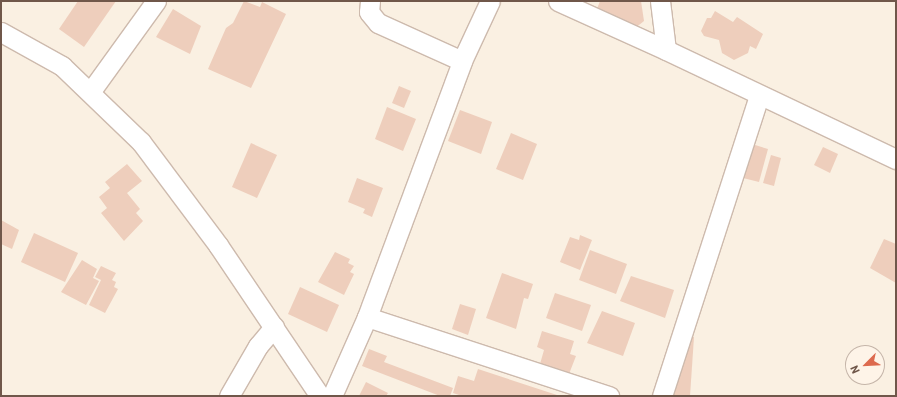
<!DOCTYPE html>
<html>
<head>
<meta charset="utf-8">
<style>
  body { margin:0 }
  #map { position:relative; width:897px; height:397px; overflow:hidden; background:#faf0e2; font-family:Barlow,sans-serif }
  div>[style] { position:absolute }
  .building>* { inset:0; background:#eecebc }
  .roads { filter:drop-shadow(1px 0 #cdbaad) drop-shadow(-1px 0 #cdbaad) drop-shadow(0 1px #cdbaad) drop-shadow(0 -1px #cdbaad) }
  .minor>* { height:19px; margin:-9.5px; padding:0 9.5px; transform-origin:9.5px; border-radius:9.5px; background:#fff }
  span { translate:-50% -50%; white-space:nowrap; text-align:center; line-height:1.15; -webkit-text-stroke:3px #fef4e8; paint-order:stroke }
  .frame { position:absolute; inset:0; border:2px solid #70574a; pointer-events:none }
  .north { position:absolute; left:845px; top:345px; width:40px; height:40px; box-sizing:border-box; background:#fef4e8; border:1px solid #c5b5a9; border-radius:50%; rotate:246deg; font-size:11px; font-weight:700; line-height:16px; text-align:center; color:#70574a }
  .north::after { content:''; display:block; margin:auto; width:14px; height:18px; background:#dd6a4e; clip-path:polygon(50% 0,100% 100%,50% 72%,0 100%) }
</style>
</head>
<body>
<div id="map">
  <div class="building">
    <i style="clip-path:polygon(78px 1px,116px 1px,84px 47px,59px 29px)"></i>
    <i style="clip-path:polygon(244px 1px,260px 7px,262px 2px,286px 14px,251px 88px,208px 69px,226px 28px,233px 23px)"></i>
    <i style="clip-path:polygon(600px 1px,641px 1px,644px 21px,634px 29px,597px 9px)"></i>
    <i style="clip-path:polygon(173px 9px,201px 26px,190px 54px,156px 37px)"></i>
    <i style="clip-path:polygon(715px 11px,733px 22px,737px 17px,763px 34px,756px 49px,750px 46px,748px 53px,734px 60px,722px 53px,719px 40px,704px 36px,701px 31px,707px 18px,711px 18px)"></i>
    <i style="clip-path:polygon(399px 86px,411px 91px,404px 108px,392px 103px)"></i>
    <i style="clip-path:polygon(387px 107px,416px 119px,403px 151px,375px 139px)"></i>
    <i style="clip-path:polygon(460px 110px,492px 122px,481px 154px,448px 141px)"></i>
    <i style="clip-path:polygon(511px 133px,537px 144px,523px 180px,496px 169px)"></i>
    <i style="clip-path:polygon(251px 143px,277px 155px,257px 198px,232px 187px)"></i>
    <i style="clip-path:polygon(752px 144px,768px 149px,759px 182px,743px 178px)"></i>
    <i style="clip-path:polygon(823px 147px,838px 154px,830px 173px,814px 165px)"></i>
    <i style="clip-path:polygon(771px 155px,781px 158px,774px 186px,763px 183px)"></i>
    <i style="clip-path:polygon(127px 164px,142px 181px,127px 193px,140px 209px,136px 213px,143px 221px,124px 241px,101px 213px,107px 208px,99px 197px,110px 188px,105px 182px)"></i>
    <i style="clip-path:polygon(357px 178px,383px 188px,372px 217px,363px 213px,365px 209px,348px 202px)"></i>
    <i style="clip-path:polygon(1px 220px,19px 230px,12px 249px,1px 244px)"></i>
    <i style="clip-path:polygon(34px 233px,78px 253px,65px 282px,21px 262px)"></i>
    <i style="clip-path:polygon(580px 235px,592px 240px,580px 270px,560px 262px,570px 237px,579px 240px)"></i>
    <i style="clip-path:polygon(884px 239px,896px 244px,896px 283px,870px 268px)"></i>
    <i style="clip-path:polygon(590px 250px,627px 264px,616px 294px,579px 280px)"></i>
    <i style="clip-path:polygon(335px 252px,350px 259px,348px 263px,354px 266px,350px 272px,354px 274px,344px 295px,318px 282px)"></i>
    <i style="clip-path:polygon(82px 260px,97px 269px,93px 278px,99px 281px,86px 305px,61px 292px)"></i>
    <i style="clip-path:polygon(101px 266px,116px 273px,112px 280px,116px 282px,114px 287px,118px 289px,105px 313px,89px 305px,101px 280px,95px 277px)"></i>
    <i style="clip-path:polygon(502px 273px,533px 284px,528px 299px,524px 298px,516px 329px,486px 318px)"></i>
    <i style="clip-path:polygon(631px 276px,674px 290px,665px 318px,620px 301px)"></i>
    <i style="clip-path:polygon(300px 287px,339px 305px,327px 332px,288px 314px)"></i>
    <i style="clip-path:polygon(555px 293px,591px 305px,582px 331px,546px 318px)"></i>
    <i style="clip-path:polygon(460px 304px,476px 309px,468px 335px,452px 329px)"></i>
    <i style="clip-path:polygon(602px 311px,635px 323px,623px 356px,587px 343px)"></i>
    <i style="clip-path:polygon(542px 331px,574px 341px,570px 354px,576px 356px,569px 374px,540px 364px,544px 350px,537px 347px)"></i>
    <i style="clip-path:polygon(687px 335px,694px 337px,690px 396px,671px 396px)"></i>
    <i style="clip-path:polygon(369px 349px,387px 356px,384px 362px,453px 388px,450px 396px,440px 396px,362px 366px)"></i>
    <i style="clip-path:polygon(478px 369px,560px 396px,462px 396px,453px 393px,458px 376px,474px 381px)"></i>
    <i style="clip-path:polygon(366px 382px,388px 393px,386px 396px,359px 396px)"></i>
  </div>
  <div class="roads">
    <div class="minor">
      <i style="left:370px;top:1px;width:11px;rotate:95deg"></i>
      <i style="left:369px;top:12px;width:14px;rotate:51deg"></i>
      <i style="left:378px;top:23px;width:92px;rotate:24.3deg"></i>
      <i style="left:558px;top:1px;width:119px;rotate:24.4deg"></i>
      <i style="left:660px;top:1px;width:49px;rotate:83deg"></i>
      <i style="left:666px;top:50px;width:255px;rotate:25.4deg"></i>
      <i style="left:1px;top:32px;width:70px;rotate:29.1deg"></i>
      <i style="left:62px;top:66px;width:110px;rotate:43.9deg"></i>
      <i style="left:141px;top:142px;width:129px;rotate:53.2deg"></i>
      <i style="left:218px;top:245px;width:182px;rotate:56deg"></i>
      <i style="left:91px;top:91px;width:111px;rotate:-54.2deg"></i>
      <i style="left:367px;top:317px;width:255px;rotate:18.1deg"></i>
      <i style="left:229px;top:396px;width:58px;rotate:-59.9deg"></i>
      <i style="left:258px;top:346px;width:25px;rotate:-50deg"></i>
      <i style="left:332px;top:396px;width:86px;rotate:-66.1deg"></i>
      <i style="left:367px;top:317px;width:273px;rotate:-69.6deg"></i>
      <i style="left:462px;top:61px;width:66px;rotate:-65deg"></i>
      <i style="left:662px;top:396px;width:315px;rotate:-72.1deg"></i>
    </div>
  </div>
  <div class="frame"></div>
  <div class="north">N</div>
</div>
</body>
</html>
